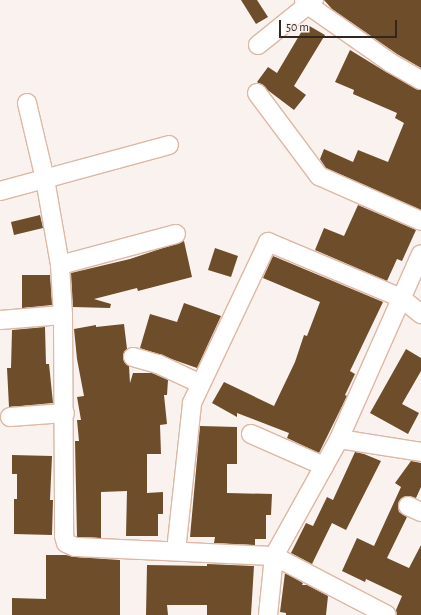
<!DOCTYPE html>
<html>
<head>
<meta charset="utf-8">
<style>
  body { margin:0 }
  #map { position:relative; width:421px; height:615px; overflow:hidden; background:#faf2ee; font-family:"Alegreya Sans",sans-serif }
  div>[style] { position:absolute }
  .building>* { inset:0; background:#6e4d2a }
  .roads { filter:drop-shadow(1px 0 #dcb8a5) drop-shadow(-1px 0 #dcb8a5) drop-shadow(0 1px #dcb8a5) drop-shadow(0 -1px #dcb8a5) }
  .minor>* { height:18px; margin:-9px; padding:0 9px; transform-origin:9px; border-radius:9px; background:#fff }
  span { translate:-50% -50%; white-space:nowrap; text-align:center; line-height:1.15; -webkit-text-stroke:4px #faf2ee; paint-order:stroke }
  .scale { position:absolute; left:279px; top:20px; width:118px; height:18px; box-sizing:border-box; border:2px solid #34261f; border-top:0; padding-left:5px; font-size:12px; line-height:14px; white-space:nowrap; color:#34261f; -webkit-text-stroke:3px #faf2ee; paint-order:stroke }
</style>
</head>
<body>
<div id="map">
  <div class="building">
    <i style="clip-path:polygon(241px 0,257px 0,268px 17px,256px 24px)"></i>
    <i style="clip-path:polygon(324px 0,421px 0,421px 68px,397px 54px,332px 9px)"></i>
    <i style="clip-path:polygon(306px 24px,325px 35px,294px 86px,306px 95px,294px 110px,257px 82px,268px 67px,277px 73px)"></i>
    <i style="clip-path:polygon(350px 50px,386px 72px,421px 90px,421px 210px,326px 168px,320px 159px,324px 149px,353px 162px,358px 150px,388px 162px,404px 123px,395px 118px,397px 113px,353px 94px,354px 90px,335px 82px)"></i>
    <i style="clip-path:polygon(358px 205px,416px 230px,402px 261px,397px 259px,387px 281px,315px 250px,324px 228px,344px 236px)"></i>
    <i style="clip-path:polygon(40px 215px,43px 228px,14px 235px,11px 222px)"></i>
    <i style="clip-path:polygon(184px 241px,192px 277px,138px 291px,137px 288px,94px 299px,111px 304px,110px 308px,73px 307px,71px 273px,130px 259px)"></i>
    <i style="clip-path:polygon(215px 248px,238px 256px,231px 277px,208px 270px)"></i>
    <i style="clip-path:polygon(273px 256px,383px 302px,350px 371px,355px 374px,345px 395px,347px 396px,319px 453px,287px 438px,289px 433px,237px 413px,237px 417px,212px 403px,224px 382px,274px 406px,295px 362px,304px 335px,307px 336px,320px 302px,263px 278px)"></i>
    <i style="clip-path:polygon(22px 275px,50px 275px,52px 305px,22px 308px)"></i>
    <i style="clip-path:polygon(184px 303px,221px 316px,197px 368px,140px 348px,150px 314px,177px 322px)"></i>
    <i style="clip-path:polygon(124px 324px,127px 349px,123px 354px,123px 359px,129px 366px,130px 383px,133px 373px,152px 373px,168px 380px,167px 395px,164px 395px,167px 424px,160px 425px,161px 454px,147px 454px,147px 493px,163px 492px,163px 514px,158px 514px,158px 536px,126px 536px,127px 491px,101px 492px,101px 538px,77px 537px,75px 441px,79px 441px,77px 420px,81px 420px,77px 397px,84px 396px,77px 359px,74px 329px,96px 325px,96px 327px)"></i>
    <i style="clip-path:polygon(45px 327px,46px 364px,49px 364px,53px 403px,9px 407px,7px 368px,11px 368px,12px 330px)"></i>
    <i style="clip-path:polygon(406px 349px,421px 358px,421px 371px,402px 404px,419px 413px,408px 434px,370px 413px)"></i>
    <i style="clip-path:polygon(200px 426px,237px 427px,237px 464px,227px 464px,227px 493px,272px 494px,271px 515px,266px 515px,266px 539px,255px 539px,255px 545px,214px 543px,215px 537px,190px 537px)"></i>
    <i style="clip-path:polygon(355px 452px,364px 454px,381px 461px,346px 530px,332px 523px,312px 564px,291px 553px,306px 523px,313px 526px,327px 497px,333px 500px)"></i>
    <i style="clip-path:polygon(12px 455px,52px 456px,50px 500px,53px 500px,52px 535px,14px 534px,14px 499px,17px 499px,17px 474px,12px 474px)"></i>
    <i style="clip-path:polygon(411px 461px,421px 463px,421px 487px,416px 498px,407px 496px,399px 501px,398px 507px,399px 512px,407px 517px,387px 558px,409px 568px,421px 545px,421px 615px,397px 615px,396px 610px,402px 596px,366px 579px,365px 582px,342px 571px,357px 538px,374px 546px,401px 487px,395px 483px)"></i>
    <i style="clip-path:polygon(46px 555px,66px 555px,75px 557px,120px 560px,120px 615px,12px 615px,12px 598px,46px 599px)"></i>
    <i style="clip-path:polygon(207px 564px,254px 566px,251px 615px,207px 615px,207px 605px,167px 605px,168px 615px,146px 615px,147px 565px,207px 566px)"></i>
    <i style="clip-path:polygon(285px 573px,303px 583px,302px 585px,307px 585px,328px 596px,326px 615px,286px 615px,286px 613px,280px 612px)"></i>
  </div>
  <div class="roads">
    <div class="minor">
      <i style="left:304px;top:0;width:6px;rotate:51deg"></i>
      <i style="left:308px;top:5px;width:101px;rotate:34.9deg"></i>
      <i style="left:391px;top:63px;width:34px;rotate:30deg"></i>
      <i style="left:258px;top:45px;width:72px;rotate:-38.8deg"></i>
      <i style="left:257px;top:93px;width:104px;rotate:53.2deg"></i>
      <i style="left:319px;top:176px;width:111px;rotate:23.8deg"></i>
      <i style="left:27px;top:103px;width:78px;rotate:76.7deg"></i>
      <i style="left:45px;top:179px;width:87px;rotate:80.1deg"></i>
      <i style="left:60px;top:265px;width:50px;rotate:86.6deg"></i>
      <i style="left:63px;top:315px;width:221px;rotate:89.7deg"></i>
      <i style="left:64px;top:536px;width:7px;rotate:74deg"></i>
      <i style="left:66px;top:543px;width:10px;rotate:24deg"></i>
      <i style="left:75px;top:547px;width:199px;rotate:2.6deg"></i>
      <i style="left:274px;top:556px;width:127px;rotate:27.6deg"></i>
      <i style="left:0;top:191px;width:175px;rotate:-15.2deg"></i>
      <i style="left:60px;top:265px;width:120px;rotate:-15deg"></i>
      <i style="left:0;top:320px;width:63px;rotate:-4.5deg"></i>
      <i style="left:133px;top:357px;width:26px;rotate:16deg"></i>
      <i style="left:158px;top:364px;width:47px;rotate:24.9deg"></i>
      <i style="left:10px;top:417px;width:55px;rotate:-4.2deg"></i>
      <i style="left:251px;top:434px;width:80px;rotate:23.7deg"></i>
      <i style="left:339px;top:439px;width:83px;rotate:9deg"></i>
      <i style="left:408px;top:506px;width:14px;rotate:25deg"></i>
      <i style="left:176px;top:551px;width:149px;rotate:-83.8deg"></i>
      <i style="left:192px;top:403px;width:178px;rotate:-64.7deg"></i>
      <i style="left:268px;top:242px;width:144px;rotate:22.8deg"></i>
      <i style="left:401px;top:298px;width:26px;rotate:39deg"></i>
      <i style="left:268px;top:615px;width:59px;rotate:-84.2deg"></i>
      <i style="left:274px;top:556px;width:134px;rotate:-60.9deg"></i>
      <i style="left:339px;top:439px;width:202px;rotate:-66.1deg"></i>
    </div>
  </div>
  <div class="scale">50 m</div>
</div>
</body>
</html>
